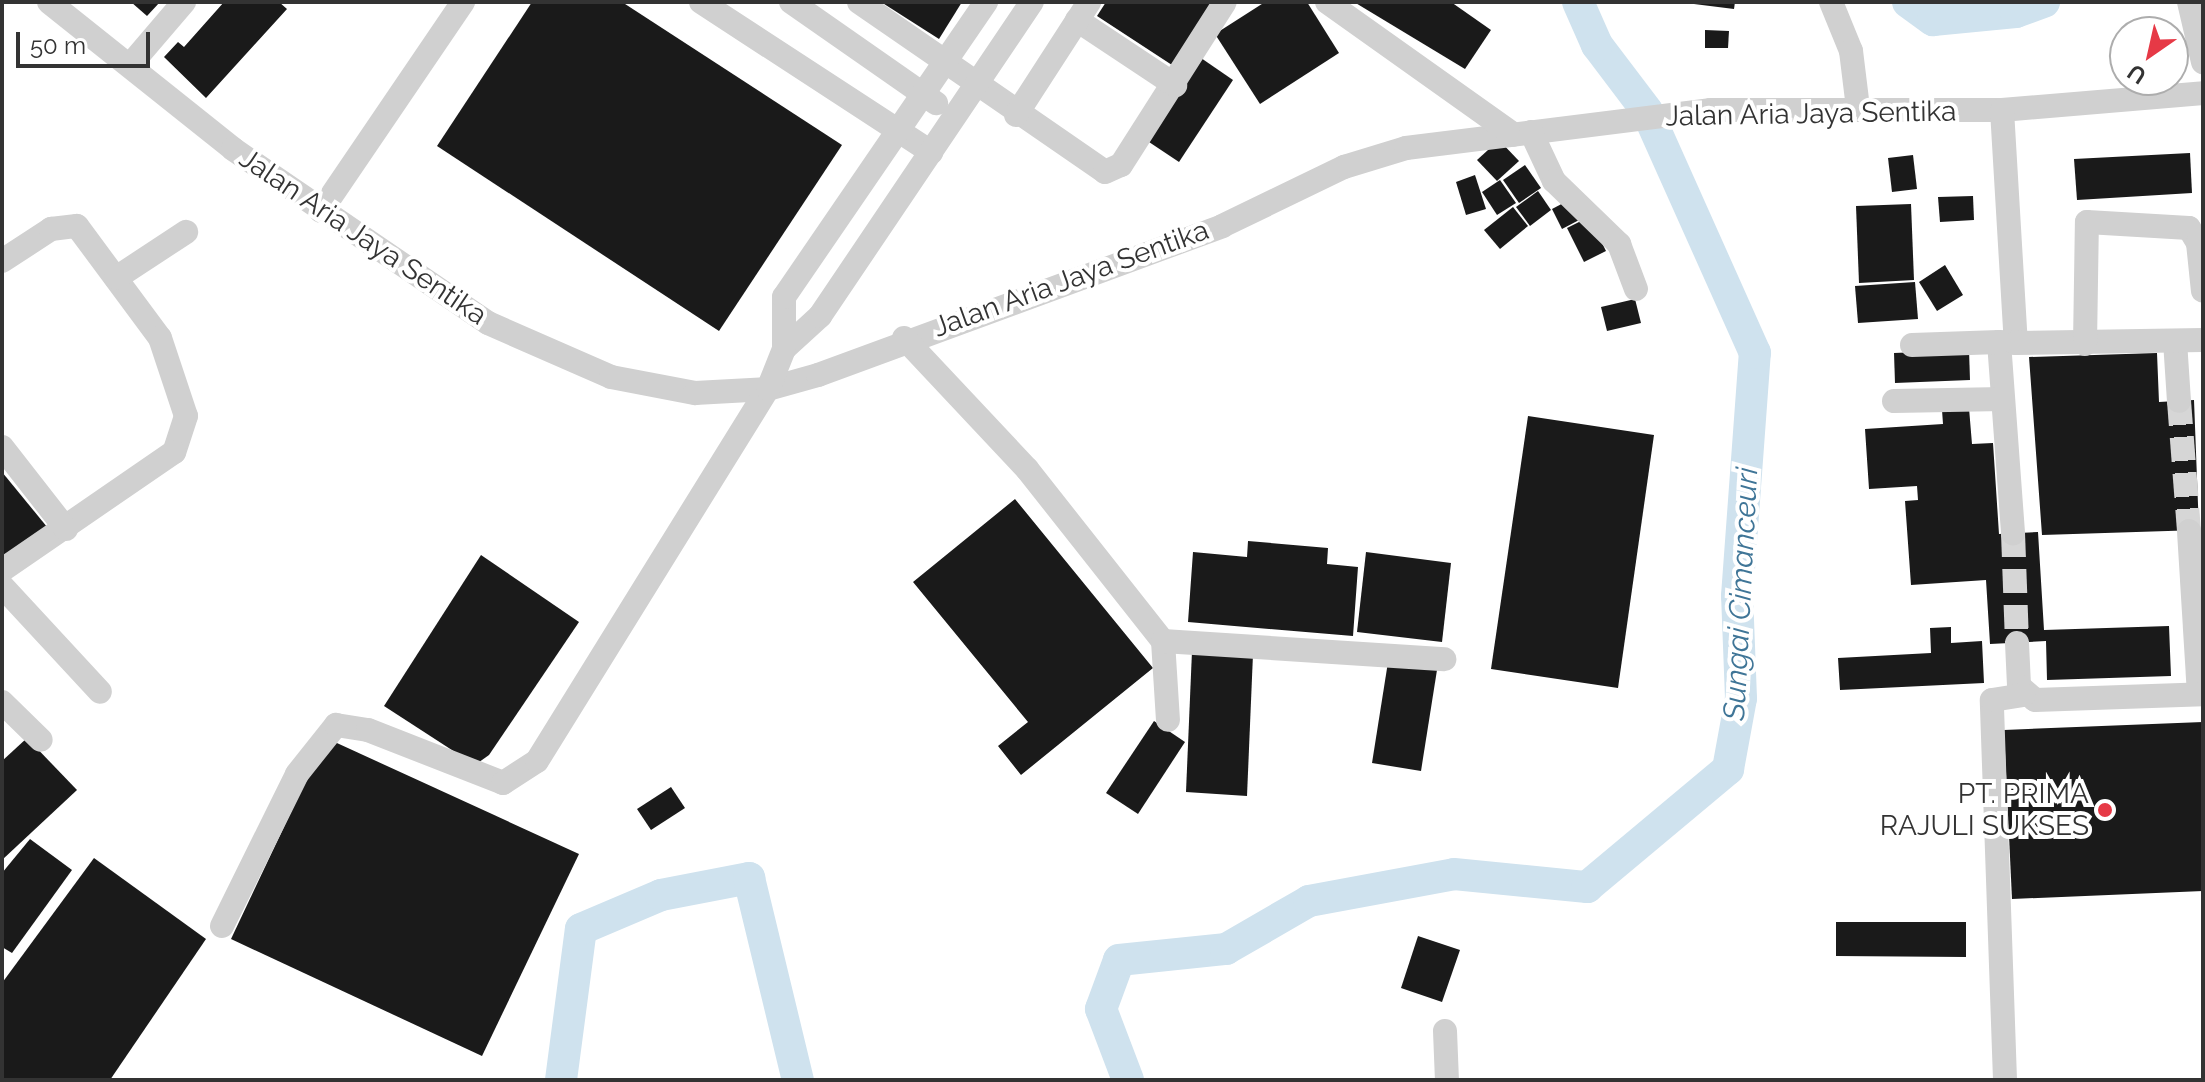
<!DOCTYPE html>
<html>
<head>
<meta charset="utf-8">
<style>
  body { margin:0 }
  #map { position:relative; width:2205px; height:1082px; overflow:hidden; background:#fff; font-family:Raleway,sans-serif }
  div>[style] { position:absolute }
  .river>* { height:32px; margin:-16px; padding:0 16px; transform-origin:16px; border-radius:16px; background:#cfe2ee }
  .building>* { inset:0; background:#1a1a1a }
  .minor-tunnel>* { height:24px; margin-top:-12px; transform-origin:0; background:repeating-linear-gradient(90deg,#d6d6d6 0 24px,transparent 0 36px) }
  .minor>* { height:24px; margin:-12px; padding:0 12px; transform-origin:12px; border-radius:12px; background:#d0d0d0 }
  .dots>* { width:22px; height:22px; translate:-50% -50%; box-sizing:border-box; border:4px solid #fff; border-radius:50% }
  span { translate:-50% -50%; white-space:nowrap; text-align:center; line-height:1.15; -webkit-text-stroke:8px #fff; paint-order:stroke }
  .street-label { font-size:28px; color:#333 }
  .poi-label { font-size:28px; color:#333 }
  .right { translate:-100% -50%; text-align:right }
  .water-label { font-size:30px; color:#3f7597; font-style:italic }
  .frame { position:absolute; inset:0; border:4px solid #333; pointer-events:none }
  .north { position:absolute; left:2109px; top:16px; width:80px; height:80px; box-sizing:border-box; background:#fff; border:2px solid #adadad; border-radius:50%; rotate:214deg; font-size:22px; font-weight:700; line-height:32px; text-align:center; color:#333 }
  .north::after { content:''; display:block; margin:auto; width:28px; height:36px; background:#e63946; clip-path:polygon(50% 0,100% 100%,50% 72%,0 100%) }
  .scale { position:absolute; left:16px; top:32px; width:134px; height:36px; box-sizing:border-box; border:4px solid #333; border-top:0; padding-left:10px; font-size:24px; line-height:28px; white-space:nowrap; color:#333; -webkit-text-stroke:6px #fff; paint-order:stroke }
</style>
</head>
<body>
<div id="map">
  <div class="river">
    <i style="left:1908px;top:2px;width:31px;rotate:36deg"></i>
    <i style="left:1933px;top:20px;width:83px;rotate:-5.5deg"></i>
    <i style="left:2016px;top:12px;width:30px;rotate:-20deg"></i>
    <i style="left:561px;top:1080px;width:152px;rotate:-82.5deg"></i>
    <i style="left:581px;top:929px;width:87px;rotate:-23deg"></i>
    <i style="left:661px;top:895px;width:90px;rotate:-10.9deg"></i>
    <i style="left:749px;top:878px;width:208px;rotate:76.4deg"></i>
    <i style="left:1128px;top:1080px;width:76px;rotate:-110.8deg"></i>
    <i style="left:1101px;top:1009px;width:52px;rotate:-69.8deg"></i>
    <i style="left:1119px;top:960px;width:108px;rotate:-5.9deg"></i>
    <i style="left:1226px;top:949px;width:96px;rotate:-30deg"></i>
    <i style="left:1309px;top:901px;width:147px;rotate:-10.5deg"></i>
    <i style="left:1454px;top:874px;width:134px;rotate:5.6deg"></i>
    <i style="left:1587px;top:887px;width:184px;rotate:-39.9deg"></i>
    <i style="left:1728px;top:769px;width:72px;rotate:-79.6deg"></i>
    <i style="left:1741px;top:698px;width:102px;rotate:-92.2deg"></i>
    <i style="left:1737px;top:596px;width:244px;rotate:-85.8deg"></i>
    <i style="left:1755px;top:353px;width:265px;rotate:-114.1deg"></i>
    <i style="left:1647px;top:111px;width:83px;rotate:-127.1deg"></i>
    <i style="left:1597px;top:45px;width:47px;rotate:-113.8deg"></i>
  </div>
  <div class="building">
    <i style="clip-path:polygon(131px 2px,160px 2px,147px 16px)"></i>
    <i style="clip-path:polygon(224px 2px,279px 2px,287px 9px,206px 98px,164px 57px,178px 42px,184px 47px)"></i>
    <i style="clip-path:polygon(532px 2px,622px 2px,842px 145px,719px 331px,437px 146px)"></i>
    <i style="clip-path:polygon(881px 2px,962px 2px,939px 39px)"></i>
    <i style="clip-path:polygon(1106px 2px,1217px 2px,1175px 67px,1097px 16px)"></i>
    <i style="clip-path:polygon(1265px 2px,1307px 2px,1339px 53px,1260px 104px,1215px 34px)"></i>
    <i style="clip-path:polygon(1354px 2px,1451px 2px,1491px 30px,1465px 69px)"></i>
    <i style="clip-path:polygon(1678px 2px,1735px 2px,1734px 9px)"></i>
    <i style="clip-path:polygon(1705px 30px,1729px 31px,1728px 48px,1705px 48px)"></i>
    <i style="clip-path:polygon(1201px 58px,1233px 80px,1179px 162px,1146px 140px)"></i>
    <i style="clip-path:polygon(1499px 140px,1519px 161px,1497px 181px,1477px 160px)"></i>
    <i style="clip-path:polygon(2190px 153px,2192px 193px,2077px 200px,2074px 159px)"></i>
    <i style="clip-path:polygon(1913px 155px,1917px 189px,1892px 192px,1888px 158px)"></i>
    <i style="clip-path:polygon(1525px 165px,1541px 188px,1519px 203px,1503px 180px)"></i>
    <i style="clip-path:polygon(1475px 175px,1486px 209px,1466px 215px,1456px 182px)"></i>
    <i style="clip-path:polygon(1500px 180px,1516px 203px,1497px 215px,1482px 192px)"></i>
    <i style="clip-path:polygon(1538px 191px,1551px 210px,1530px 226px,1516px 207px)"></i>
    <i style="clip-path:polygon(1973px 196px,1974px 220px,1940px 222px,1938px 197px)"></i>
    <i style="clip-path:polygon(1571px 199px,1581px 219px,1562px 229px,1552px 209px)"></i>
    <i style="clip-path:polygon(1911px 204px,1914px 280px,1859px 283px,1856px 206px)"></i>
    <i style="clip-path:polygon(1513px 207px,1528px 226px,1500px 249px,1484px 230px)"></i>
    <i style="clip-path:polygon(1589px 217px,1606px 251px,1584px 262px,1567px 228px)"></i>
    <i style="clip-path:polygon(1945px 265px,1963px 295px,1937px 311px,1919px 282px)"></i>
    <i style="clip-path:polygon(1915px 282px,1918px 319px,1858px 323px,1855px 286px)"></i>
    <i style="clip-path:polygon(1635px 299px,1641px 323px,1607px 331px,1601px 307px)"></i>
    <i style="clip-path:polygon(1969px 350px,1970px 380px,1895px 383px,1894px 353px)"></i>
    <i style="clip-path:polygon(2157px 353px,2159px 402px,2194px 400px,2199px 530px,2042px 535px,2029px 357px)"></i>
    <i style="clip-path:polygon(1969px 408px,1972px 444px,1993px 443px,1999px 534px,2038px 532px,2044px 630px,2169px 626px,2171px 676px,2047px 680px,2046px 641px,1990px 644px,1986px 580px,1911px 585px,1905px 501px,1918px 500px,1917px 486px,1869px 489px,1865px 429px,1943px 424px,1942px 410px)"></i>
    <i style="clip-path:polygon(1528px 416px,1654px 435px,1618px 688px,1491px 669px)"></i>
    <i style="clip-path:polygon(2px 472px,52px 533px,2px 561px)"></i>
    <i style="clip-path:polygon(1015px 499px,1153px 668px,1021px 775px,998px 746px,1028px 722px,913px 582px)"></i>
    <i style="clip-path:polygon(1248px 541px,1328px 548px,1327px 564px,1358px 567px,1353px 636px,1188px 622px,1193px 552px,1247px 557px)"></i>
    <i style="clip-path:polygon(1366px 552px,1451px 563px,1442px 642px,1357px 632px)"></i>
    <i style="clip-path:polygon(481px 555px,579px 622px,489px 755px,475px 765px,384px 706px)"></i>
    <i style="clip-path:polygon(1951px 627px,1951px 643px,1982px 641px,1984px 683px,1840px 690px,1838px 658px,1931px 653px,1930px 628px)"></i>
    <i style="clip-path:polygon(1192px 651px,1253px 654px,1247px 796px,1186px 792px)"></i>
    <i style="clip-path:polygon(1388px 662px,1437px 670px,1421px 771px,1372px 763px)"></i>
    <i style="clip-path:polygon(1154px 721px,1185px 742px,1138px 814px,1106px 793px)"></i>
    <i style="clip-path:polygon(2203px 722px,2203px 891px,2012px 899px,2004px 730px)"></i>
    <i style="clip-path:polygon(27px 738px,77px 790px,2px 860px,2px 761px)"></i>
    <i style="clip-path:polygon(326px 738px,579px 854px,482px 1056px,231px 939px)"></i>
    <i style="clip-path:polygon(671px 787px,685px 808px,651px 830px,637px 809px)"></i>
    <i style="clip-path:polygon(30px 839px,72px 870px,12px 953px,2px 947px,2px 873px)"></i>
    <i style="clip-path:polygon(94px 858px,206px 939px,110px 1080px,2px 1080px,2px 983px)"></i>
    <i style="clip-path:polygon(1836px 922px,1966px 922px,1966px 957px,1836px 956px)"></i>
    <i style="clip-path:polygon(1418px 936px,1460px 950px,1442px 1002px,1401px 988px)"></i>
  </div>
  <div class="minor-tunnel">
    <i style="left:2179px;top:401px;width:130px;rotate:85.6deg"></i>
    <i style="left:2013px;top:533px;width:110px;rotate:87.9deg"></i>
  </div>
  <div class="minor">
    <i style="left:49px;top:2px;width:236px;rotate:38.6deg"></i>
    <i style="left:233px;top:149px;width:309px;rotate:34.3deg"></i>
    <i style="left:488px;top:323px;width:134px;rotate:23.7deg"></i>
    <i style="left:611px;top:377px;width:86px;rotate:10.8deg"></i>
    <i style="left:695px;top:393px;width:73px;rotate:-3.1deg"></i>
    <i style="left:768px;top:389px;width:52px;rotate:-15.6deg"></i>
    <i style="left:818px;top:375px;width:431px;rotate:-20.2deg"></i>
    <i style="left:1222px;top:226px;width:136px;rotate:-25.8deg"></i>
    <i style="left:1344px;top:167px;width:65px;rotate:-17deg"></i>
    <i style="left:1406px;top:148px;width:306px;rotate:-7.1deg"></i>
    <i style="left:1710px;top:110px;width:292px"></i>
    <i style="left:2002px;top:110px;width:202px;rotate:-4.8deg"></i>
    <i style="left:701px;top:2px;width:275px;rotate:33.1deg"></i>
    <i style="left:791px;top:2px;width:177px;rotate:34.9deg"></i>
    <i style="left:859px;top:2px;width:299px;rotate:34.6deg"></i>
    <i style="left:1105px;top:172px;width:17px;rotate:-24deg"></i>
    <i style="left:1121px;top:165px;width:193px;rotate:-57.5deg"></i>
    <i style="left:1327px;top:2px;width:229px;rotate:35.4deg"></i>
    <i style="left:1831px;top:2px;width:53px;rotate:67.8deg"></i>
    <i style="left:1851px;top:51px;width:57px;rotate:83deg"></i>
    <i style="left:2189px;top:2px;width:62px;rotate:76.9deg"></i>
    <i style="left:1077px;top:20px;width:118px;rotate:33.6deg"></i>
    <i style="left:131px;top:64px;width:82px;rotate:-49.5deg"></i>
    <i style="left:2002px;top:110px;width:233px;rotate:86.6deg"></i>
    <i style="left:2016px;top:343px;width:17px;rotate:-177deg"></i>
    <i style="left:1999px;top:342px;width:192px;rotate:85.8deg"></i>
    <i style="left:1016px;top:115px;width:135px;rotate:-57.1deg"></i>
    <i style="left:1531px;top:132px;width:54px;rotate:64.9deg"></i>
    <i style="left:1554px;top:181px;width:91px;rotate:44.1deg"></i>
    <i style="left:1619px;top:244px;width:48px;rotate:69.3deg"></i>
    <i style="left:321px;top:211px;width:253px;rotate:-55.8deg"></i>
    <i style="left:2px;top:261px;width:59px;rotate:-33.1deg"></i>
    <i style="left:51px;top:229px;width:26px;rotate:-7deg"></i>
    <i style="left:77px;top:226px;width:139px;rotate:53.5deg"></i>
    <i style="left:160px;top:338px;width:82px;rotate:71.6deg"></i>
    <i style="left:186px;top:416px;width:38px;rotate:108deg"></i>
    <i style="left:174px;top:452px;width:209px;rotate:145.5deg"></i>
    <i style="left:116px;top:278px;width:84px;rotate:-33.3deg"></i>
    <i style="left:904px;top:338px;width:180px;rotate:46.8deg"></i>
    <i style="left:1027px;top:469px;width:219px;rotate:51.7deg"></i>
    <i style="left:1163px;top:641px;width:79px;rotate:86.4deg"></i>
    <i style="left:2175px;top:341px;width:60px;rotate:86.2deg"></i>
    <i style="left:2016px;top:343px;width:187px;rotate:-0.9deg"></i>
    <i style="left:2085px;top:344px;width:122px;rotate:-89.1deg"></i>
    <i style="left:2087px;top:222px;width:102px;rotate:3.4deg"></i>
    <i style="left:2189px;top:228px;width:17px;rotate:59deg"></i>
    <i style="left:2198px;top:243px;width:48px;rotate:84.1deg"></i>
    <i style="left:1912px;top:345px;width:87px;rotate:-2deg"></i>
    <i style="left:784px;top:349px;width:49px;rotate:-42.5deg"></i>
    <i style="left:820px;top:316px;width:379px;rotate:-56deg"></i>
    <i style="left:1894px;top:401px;width:109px;rotate:-1.1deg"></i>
    <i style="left:2px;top:447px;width:104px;rotate:52deg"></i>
    <i style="left:2189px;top:531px;width:163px;rotate:86.5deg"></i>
    <i style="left:2px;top:586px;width:144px;rotate:47.2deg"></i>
    <i style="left:1163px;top:641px;width:282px;rotate:3.7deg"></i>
    <i style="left:2017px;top:643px;width:43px;rotate:87.3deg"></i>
    <i style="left:2019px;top:686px;width:21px;rotate:41deg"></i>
    <i style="left:2035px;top:700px;width:168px;rotate:-2deg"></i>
    <i style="left:2px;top:702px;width:54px;rotate:44.3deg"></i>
    <i style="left:222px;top:926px;width:169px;rotate:-63.7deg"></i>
    <i style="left:297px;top:774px;width:63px;rotate:-51.5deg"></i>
    <i style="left:336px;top:725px;width:32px;rotate:9deg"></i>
    <i style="left:368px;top:730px;width:145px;rotate:21.4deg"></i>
    <i style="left:503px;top:783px;width:40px;rotate:-32.9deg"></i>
    <i style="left:537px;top:761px;width:438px;rotate:-58.2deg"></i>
    <i style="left:768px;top:389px;width:43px;rotate:-68.2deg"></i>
    <i style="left:784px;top:349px;width:52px;rotate:-90deg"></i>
    <i style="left:784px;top:297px;width:358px;rotate:-55.6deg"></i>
    <i style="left:1445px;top:1031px;width:49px;rotate:87.7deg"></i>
    <i style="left:2005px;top:1080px;width:380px;rotate:-92deg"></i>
    <i style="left:1992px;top:700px;width:32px;rotate:-9deg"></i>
  </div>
  <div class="dots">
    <i style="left:2105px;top:810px;background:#e63946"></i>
  </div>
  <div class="street-label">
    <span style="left:1811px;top:114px;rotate:-1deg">Jalan Aria Jaya Sentika</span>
    <span style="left:363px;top:237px;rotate:34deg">Jalan Aria Jaya Sentika</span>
    <span style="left:1071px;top:279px;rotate:-20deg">Jalan Aria Jaya Sentika</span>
  </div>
  <div class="poi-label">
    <span class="right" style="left:2089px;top:810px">PT. PRIMA<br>RAJULI SUKSES</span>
  </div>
  <div class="water-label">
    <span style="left:1741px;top:594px;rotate:-87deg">Sungai Cimanceuri</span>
  </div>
  <div class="frame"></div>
  <div class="north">U</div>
  <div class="scale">50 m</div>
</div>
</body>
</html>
